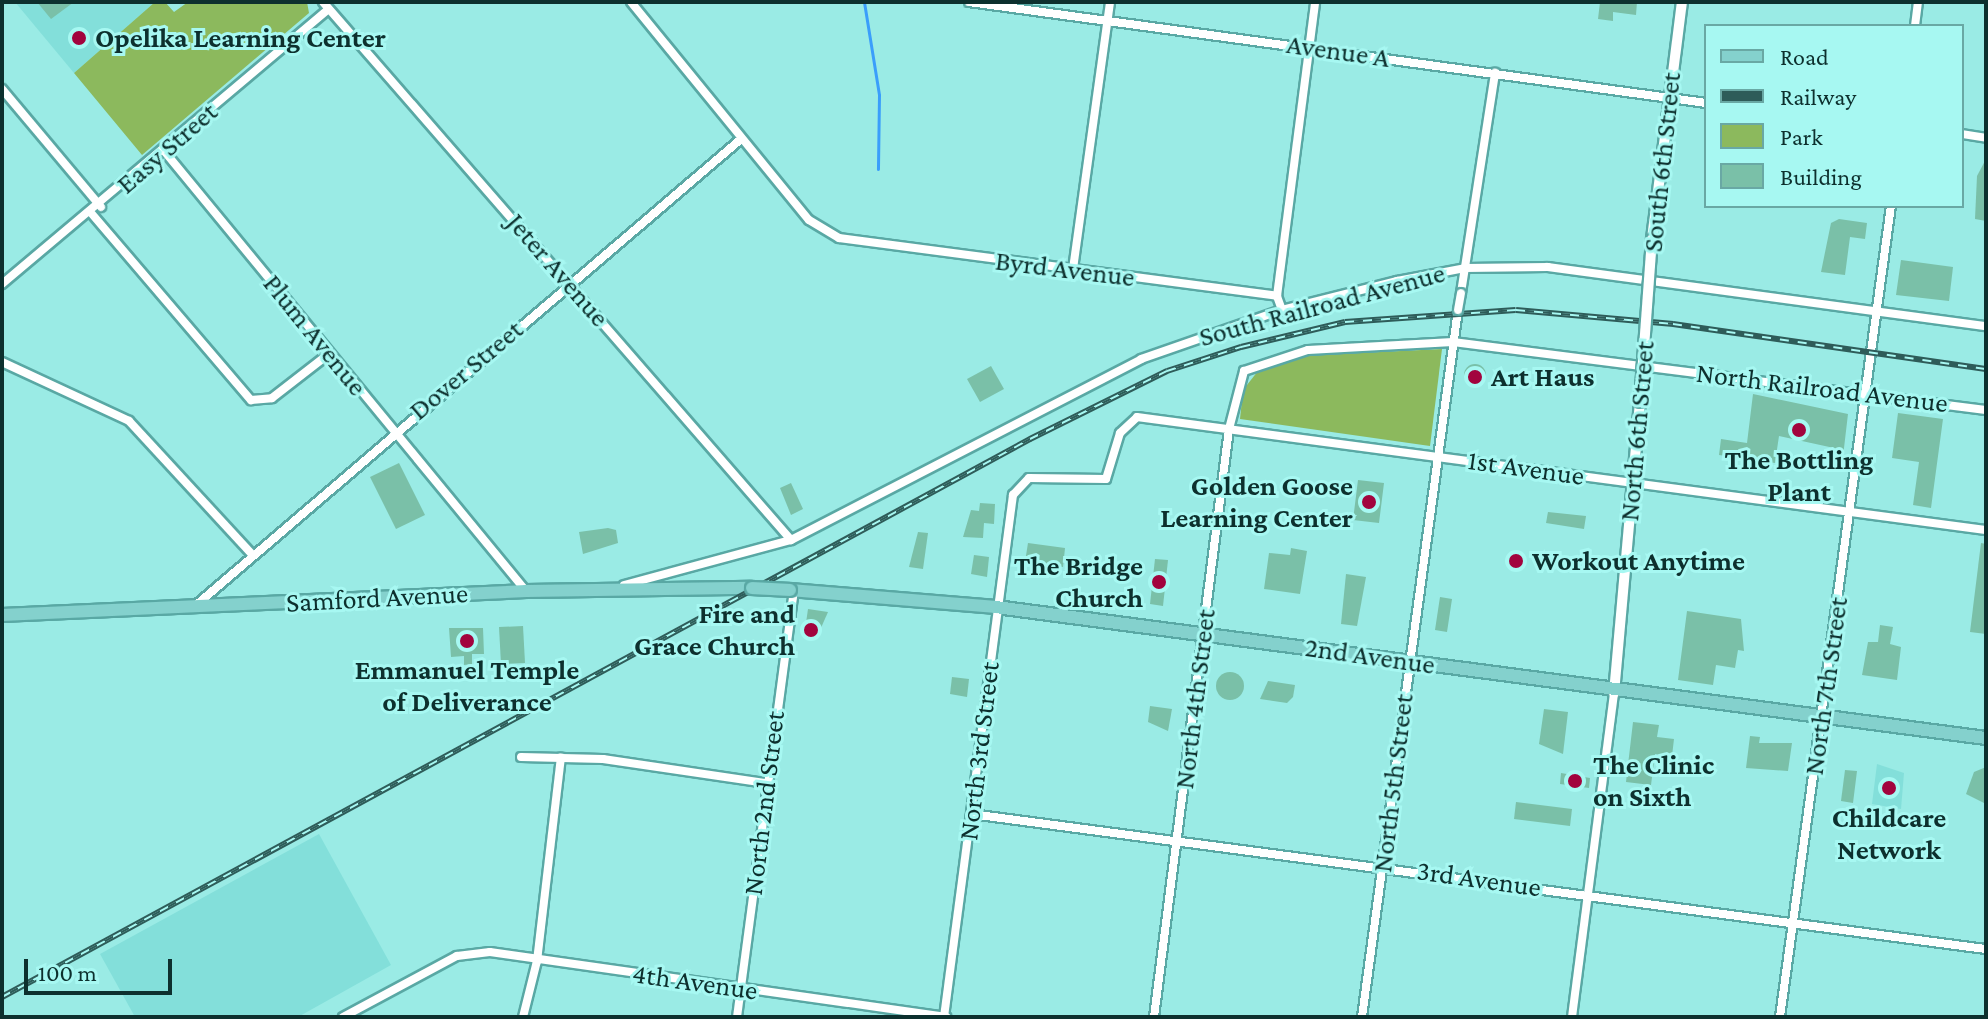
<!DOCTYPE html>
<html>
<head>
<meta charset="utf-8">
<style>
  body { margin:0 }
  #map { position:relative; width:1988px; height:1019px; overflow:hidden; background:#9aebe5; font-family:"Crimson Pro",serif }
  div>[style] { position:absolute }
  .built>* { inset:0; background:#83dfda }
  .green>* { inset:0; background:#8cb95d }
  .stream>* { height:3px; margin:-1.5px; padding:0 1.5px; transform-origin:1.5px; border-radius:1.5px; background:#3a9efb }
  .building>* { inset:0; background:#7ac0a8 }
  .round { border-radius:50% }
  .roads { filter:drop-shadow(2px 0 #59a8a4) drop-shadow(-2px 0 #59a8a4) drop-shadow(0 2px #59a8a4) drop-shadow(0 -2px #59a8a4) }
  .minor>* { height:8px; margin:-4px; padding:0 4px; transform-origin:4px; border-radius:4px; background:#fff }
  .tertiary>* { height:10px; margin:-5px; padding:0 5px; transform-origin:5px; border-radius:5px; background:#fff }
  .primary>* { height:12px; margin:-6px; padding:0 6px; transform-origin:6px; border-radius:6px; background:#84d1cd }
  .rail>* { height:6px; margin-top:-3px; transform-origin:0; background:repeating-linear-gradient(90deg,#a7f8f2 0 9px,#2e5c59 0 18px); box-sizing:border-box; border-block:2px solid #2e5c59 }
  .bridges { filter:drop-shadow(2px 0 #59a8a4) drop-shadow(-2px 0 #59a8a4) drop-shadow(0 2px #59a8a4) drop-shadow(0 -2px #59a8a4) }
  .minor-bridge>* { height:8px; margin:-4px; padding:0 4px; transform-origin:4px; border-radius:4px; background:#fff }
  .tertiary-bridge>* { height:10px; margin:-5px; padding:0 5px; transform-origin:5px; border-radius:5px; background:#fff }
  .primary-bridge>* { height:12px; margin:-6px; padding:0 6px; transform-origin:6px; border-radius:6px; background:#84d1cd }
  .dots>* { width:22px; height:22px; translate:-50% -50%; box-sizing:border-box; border:4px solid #a7f8f2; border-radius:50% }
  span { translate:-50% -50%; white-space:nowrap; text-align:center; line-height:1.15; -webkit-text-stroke:6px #a7f8f2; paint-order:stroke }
  .poi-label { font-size:28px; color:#0d302e; font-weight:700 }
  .left { translate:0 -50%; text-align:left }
  .right { translate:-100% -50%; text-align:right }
  .street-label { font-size:28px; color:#0d302e }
  .frame { position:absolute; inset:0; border:4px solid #0d302e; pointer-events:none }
  .legend { position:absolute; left:1704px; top:24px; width:260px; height:184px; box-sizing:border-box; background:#a7f8f2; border:2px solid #69a8a4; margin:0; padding:10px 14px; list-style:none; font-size:24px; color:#0d302e }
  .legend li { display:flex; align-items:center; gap:16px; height:40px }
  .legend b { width:40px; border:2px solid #69a8a4 }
  .scale { position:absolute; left:24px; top:959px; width:148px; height:36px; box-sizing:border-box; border:4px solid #0d302e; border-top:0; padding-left:10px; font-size:24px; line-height:28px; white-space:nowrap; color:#0d302e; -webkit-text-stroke:6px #a7f8f2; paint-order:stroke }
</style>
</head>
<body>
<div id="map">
  <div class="built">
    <i style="clip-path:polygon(15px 2px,155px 2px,74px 73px)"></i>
    <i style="clip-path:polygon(1877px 764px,1904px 773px,1901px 809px,1872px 804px)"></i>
    <i style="clip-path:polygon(319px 834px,391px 965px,298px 1017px,135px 1017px,100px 954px)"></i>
  </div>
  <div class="green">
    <i style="clip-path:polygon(155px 2px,165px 2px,174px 12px,188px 2px,307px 2px,309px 13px,142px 155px,74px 73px)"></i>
    <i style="clip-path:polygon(1442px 349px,1430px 446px,1240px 419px,1243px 390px,1258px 371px,1298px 356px)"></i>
  </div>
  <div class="stream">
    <i style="left:864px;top:2px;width:94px;rotate:80.8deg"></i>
    <i style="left:879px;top:95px;width:74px;rotate:90.8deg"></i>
  </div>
  <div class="building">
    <i style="clip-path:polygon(37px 2px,74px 2px,51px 19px)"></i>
    <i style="clip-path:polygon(1600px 2px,1637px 2px,1636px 15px,1613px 12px,1613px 21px,1598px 19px)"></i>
    <i style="clip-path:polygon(1986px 159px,1986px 221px,1975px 219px,1977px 176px)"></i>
    <i style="clip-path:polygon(1839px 219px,1867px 223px,1865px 239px,1850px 237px,1845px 275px,1821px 272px,1831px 223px)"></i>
    <i style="clip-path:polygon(1901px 260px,1953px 267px,1949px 301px,1896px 295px)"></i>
    <i class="round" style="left:1464px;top:364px;width:22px;height:22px"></i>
    <i style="clip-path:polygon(991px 366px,1004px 389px,980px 402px,967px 379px)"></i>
    <i style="clip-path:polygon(1753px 394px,1848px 414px,1842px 465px,1832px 464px,1834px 448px,1779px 436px,1775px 463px,1719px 455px,1721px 439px,1747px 443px)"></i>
    <i style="clip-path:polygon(1898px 413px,1943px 419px,1931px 508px,1913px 505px,1919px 462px,1892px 458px)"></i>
    <i style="clip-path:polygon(399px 463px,425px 515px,396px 529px,370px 477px)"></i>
    <i style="clip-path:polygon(1358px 480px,1384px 483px,1379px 523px,1353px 520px)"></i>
    <i style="clip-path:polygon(791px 483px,803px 509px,791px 515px,780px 488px)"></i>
    <i style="clip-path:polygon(980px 503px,995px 504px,994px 524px,984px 523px,983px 538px,963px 537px,971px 510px,979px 511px)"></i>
    <i style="clip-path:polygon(1548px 512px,1586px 516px,1584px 529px,1546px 523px)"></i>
    <i style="clip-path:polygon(608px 528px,616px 530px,618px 543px,583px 554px,579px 532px)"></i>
    <i style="clip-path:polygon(918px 532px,928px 533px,923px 569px,909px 567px)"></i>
    <i style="clip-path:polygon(1028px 543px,1065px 548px,1063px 567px,1025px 562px)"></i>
    <i style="clip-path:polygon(1981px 543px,1986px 544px,1986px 634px,1970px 632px)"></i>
    <i style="clip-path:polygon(1291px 548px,1307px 551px,1300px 594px,1264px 589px,1269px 553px,1290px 555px)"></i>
    <i style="clip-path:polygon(974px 555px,989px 557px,987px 577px,971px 574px)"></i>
    <i style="clip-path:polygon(1155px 559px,1168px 560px,1163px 606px,1150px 604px)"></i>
    <i style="clip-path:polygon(1346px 574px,1366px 577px,1357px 626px,1341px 624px)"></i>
    <i style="clip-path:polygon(1440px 597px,1452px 599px,1447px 632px,1435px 630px)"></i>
    <i style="clip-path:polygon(808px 609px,828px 612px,816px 639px,804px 637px)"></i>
    <i style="clip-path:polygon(1687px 611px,1741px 619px,1744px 651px,1738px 650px,1735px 668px,1716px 665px,1713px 685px,1678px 680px)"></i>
    <i style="clip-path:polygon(1880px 625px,1893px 627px,1890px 644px,1901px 647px,1897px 680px,1862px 675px,1868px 642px,1878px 642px)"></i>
    <i style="clip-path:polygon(523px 626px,525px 663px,501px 664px,499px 627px)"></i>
    <i style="clip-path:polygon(449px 628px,483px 628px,484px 654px,472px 654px,472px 664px,464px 665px,464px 656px,451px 657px)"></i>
    <i class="round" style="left:1216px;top:672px;width:28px;height:28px"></i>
    <i style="clip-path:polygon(952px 677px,969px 679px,967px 697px,950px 694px)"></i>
    <i style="clip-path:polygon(1268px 681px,1295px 685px,1293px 697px,1287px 703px,1260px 699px)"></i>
    <i style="clip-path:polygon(1150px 706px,1172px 709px,1168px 731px,1148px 722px)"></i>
    <i style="clip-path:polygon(1544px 709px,1568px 712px,1563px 754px,1539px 744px)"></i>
    <i style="clip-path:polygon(1633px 722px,1659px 725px,1657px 737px,1674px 739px,1672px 756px,1655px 754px,1651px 785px,1626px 782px)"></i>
    <i style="clip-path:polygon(1750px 736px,1760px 737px,1759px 743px,1792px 743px,1788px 771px,1746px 768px)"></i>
    <i style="clip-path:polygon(1986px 767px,1986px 804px,1966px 794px,1974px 772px)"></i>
    <i style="clip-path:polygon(1845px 770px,1857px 771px,1853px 803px,1841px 801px)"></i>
    <i style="clip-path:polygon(1561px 773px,1590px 778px,1589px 788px,1560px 784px)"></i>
    <i style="clip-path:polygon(1516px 802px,1572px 809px,1570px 826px,1514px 819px)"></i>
  </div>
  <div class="roads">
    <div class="minor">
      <i style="left:323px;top:2px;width:713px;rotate:48.98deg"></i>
      <i style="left:631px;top:2px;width:281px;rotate:50.8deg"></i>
      <i style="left:809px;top:220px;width:35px;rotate:31deg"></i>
      <i style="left:839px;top:238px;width:442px;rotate:7.5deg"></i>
      <i style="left:969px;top:2px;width:744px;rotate:7.8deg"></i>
      <i style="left:1915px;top:26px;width:24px;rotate:-83deg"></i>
      <i style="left:2px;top:89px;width:154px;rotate:50deg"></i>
      <i style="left:1962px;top:134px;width:24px;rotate:9deg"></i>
      <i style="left:165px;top:152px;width:568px;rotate:50.57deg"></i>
      <i style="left:92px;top:214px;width:245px;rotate:49.5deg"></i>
      <i style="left:251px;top:400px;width:21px;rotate:-5deg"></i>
      <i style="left:272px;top:398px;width:73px;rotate:-37.8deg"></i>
      <i style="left:1073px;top:269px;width:270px;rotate:-82.1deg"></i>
      <i style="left:2px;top:284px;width:427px;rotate:-40.1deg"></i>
      <i style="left:1461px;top:293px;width:223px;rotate:-81.2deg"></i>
      <i style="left:1282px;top:310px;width:15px;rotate:-110deg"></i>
      <i style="left:1277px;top:296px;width:296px;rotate:-82.6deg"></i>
      <i style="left:2px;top:362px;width:140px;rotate:24.9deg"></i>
      <i style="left:129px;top:421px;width:180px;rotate:47.3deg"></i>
      <i style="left:624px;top:585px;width:173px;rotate:-15.1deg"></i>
      <i style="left:791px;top:540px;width:394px;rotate:-27.3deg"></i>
      <i style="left:1141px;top:359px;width:149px;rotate:-19.2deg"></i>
      <i style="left:1282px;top:310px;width:119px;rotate:-14.2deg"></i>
      <i style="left:1397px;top:281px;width:69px;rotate:-10.8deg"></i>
      <i style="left:1465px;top:268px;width:83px;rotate:-0.7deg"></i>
      <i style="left:1548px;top:267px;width:442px;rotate:7.7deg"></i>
      <i style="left:195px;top:606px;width:718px;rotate:-40.54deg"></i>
      <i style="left:521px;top:757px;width:82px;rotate:1.4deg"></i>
      <i style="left:603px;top:759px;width:165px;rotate:8.4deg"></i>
      <i style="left:971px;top:814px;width:1024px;rotate:7.58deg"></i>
      <i style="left:343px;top:1017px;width:129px;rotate:-28.2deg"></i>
      <i style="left:457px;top:956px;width:33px;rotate:-7deg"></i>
      <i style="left:490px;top:952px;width:461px;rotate:8.1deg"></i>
      <i style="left:523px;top:1017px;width:58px;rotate:-76deg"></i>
      <i style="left:537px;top:961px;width:205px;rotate:-83.3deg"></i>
      <i style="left:737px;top:1017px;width:431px;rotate:-82.4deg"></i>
      <i style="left:944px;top:1017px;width:527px;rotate:-82.47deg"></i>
      <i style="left:1013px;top:495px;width:23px;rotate:-47deg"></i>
      <i style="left:1029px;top:478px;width:77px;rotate:0.7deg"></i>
      <i style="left:1106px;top:479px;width:48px;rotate:-73.1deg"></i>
      <i style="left:1120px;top:433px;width:23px;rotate:-43deg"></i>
      <i style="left:1137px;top:417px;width:856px;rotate:7.58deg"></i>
      <i style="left:1154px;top:1017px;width:593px;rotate:-82.73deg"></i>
      <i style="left:1229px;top:429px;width:60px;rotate:-75.5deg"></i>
      <i style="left:1244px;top:371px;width:67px;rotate:-18.2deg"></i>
      <i style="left:1308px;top:350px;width:145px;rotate:-3.2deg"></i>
      <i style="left:1453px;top:342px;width:537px;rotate:7.27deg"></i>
      <i style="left:1362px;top:1017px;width:713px;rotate:-82.27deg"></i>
      <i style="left:1572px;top:1017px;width:327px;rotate:-82.6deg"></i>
      <i style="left:1780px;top:1017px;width:819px;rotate:-82.21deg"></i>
    </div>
    <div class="tertiary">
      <i style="left:1652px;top:239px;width:239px;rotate:-82.8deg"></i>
      <i style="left:1614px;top:693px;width:292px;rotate:-84.9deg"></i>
    </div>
    <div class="primary">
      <i style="left:790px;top:590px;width:207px;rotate:4.7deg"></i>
      <i style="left:996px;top:607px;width:999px;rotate:7.54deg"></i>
      <i style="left:2px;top:615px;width:525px;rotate:-2.62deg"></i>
      <i style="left:526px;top:591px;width:226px;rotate:-0.8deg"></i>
    </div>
  </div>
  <div class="rail">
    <i style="left:2px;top:997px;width:1170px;rotate:-28.49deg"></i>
    <i style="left:1030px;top:439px;width:153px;rotate:-26.4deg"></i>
    <i style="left:1167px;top:371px;width:78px;rotate:-18deg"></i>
    <i style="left:1241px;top:347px;width:107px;rotate:-13.5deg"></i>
    <i style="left:1345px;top:322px;width:171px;rotate:-4deg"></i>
    <i style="left:1516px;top:310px;width:158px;rotate:5.1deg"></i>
    <i style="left:1673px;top:324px;width:316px;rotate:8.2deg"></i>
  </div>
  <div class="bridges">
    <div class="minor-bridge">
      <i style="left:1458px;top:310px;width:17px;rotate:-80deg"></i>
    </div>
    <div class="tertiary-bridge">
      <i style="left:1640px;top:402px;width:163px;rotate:-85.8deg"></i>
    </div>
    <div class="primary-bridge">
      <i style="left:752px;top:588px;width:38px;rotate:3deg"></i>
    </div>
  </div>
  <div class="dots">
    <i style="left:79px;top:38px;background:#a2043e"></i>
    <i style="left:1475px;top:377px;background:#a2043e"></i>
    <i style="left:1799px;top:430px;background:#a2043e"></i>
    <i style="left:1369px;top:502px;background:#a2043e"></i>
    <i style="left:1516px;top:561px;background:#a2043e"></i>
    <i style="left:1159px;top:582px;background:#a2043e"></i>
    <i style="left:811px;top:630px;background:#a2043e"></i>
    <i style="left:467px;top:641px;background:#a2043e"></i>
    <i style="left:1575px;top:781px;background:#a2043e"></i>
    <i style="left:1889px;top:788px;background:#a2043e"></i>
  </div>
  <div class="poi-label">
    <span class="left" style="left:95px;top:38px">Opelika Learning Center</span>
    <span class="left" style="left:1491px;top:377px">Art Haus</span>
    <span style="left:1799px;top:476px">The Bottling<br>Plant</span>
    <span class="right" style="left:1353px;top:502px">Golden Goose<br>Learning Center</span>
    <span class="left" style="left:1532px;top:561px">Workout Anytime</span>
    <span class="right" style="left:1143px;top:582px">The Bridge<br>Church</span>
    <span class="right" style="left:795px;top:630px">Fire and<br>Grace Church</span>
    <span style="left:467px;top:686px">Emmanuel Temple<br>of Deliverance</span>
    <span class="left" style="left:1593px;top:781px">The Clinic<br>on Sixth</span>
    <span style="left:1889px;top:834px">Childcare<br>Network</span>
  </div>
  <div class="street-label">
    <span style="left:1338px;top:51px;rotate:8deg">Avenue A</span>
    <span style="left:167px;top:148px;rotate:-41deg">Easy Street</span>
    <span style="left:1662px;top:162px;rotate:-84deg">South 6th Street</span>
    <span style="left:1065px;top:269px;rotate:7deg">Byrd Avenue</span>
    <span style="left:558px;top:270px;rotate:49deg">Jeter Avenue</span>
    <span style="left:1322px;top:305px;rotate:-15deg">South Railroad Avenue</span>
    <span style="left:315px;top:335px;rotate:51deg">Plum Avenue</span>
    <span style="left:466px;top:370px;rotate:-40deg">Dover Street</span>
    <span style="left:1822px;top:388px;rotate:7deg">North Railroad Avenue</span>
    <span style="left:1637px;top:431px;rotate:-85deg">North 6th Street</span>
    <span style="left:1526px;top:468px;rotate:8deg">1st Avenue</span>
    <span style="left:377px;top:598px;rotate:-3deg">Samford Avenue</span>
    <span style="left:1370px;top:656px;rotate:8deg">2nd Avenue</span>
    <span style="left:1826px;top:686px;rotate:-82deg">North 7th Street</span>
    <span style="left:1195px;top:699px;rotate:-83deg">North 4th Street</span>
    <span style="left:979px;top:751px;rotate:-83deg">North 3rd Street</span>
    <span style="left:1393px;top:783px;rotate:-83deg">North 5th Street</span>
    <span style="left:764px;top:803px;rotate:-83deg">North 2nd Street</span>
    <span style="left:1479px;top:879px;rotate:8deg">3rd Avenue</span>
    <span style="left:695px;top:982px;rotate:8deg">4th Avenue</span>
  </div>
  <div class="frame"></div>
  <ul class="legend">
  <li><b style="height:10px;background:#84d1cd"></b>Road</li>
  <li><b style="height:10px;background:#2e5c59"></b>Railway</li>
  <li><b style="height:22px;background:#8cb95d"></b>Park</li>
  <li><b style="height:22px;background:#7ac0a8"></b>Building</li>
  </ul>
  <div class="scale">100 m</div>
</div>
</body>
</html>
